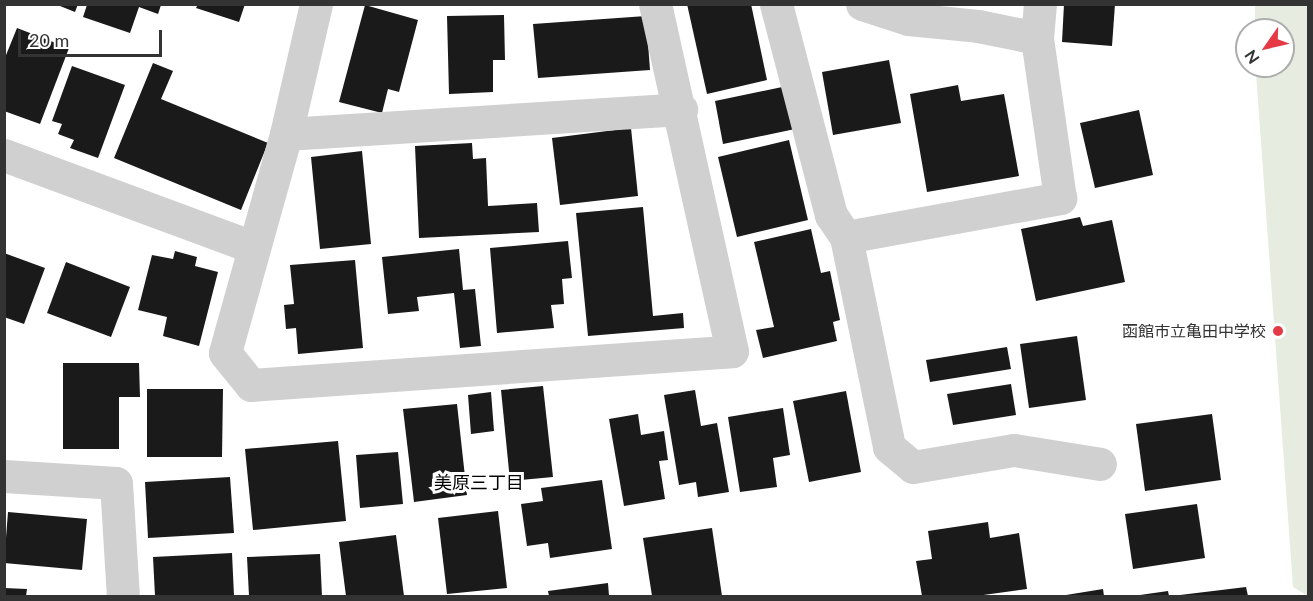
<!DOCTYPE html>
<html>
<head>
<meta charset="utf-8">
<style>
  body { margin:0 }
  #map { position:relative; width:1313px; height:601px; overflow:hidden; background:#fff; font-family:Lato,"Noto Sans JP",sans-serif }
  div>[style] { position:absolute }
  .green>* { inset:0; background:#e6ecdf }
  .building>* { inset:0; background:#1a1a1a }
  .minor>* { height:33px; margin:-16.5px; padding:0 16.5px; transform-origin:16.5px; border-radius:16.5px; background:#d0d0d0 }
  .dots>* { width:16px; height:16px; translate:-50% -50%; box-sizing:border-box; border:3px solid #fff; border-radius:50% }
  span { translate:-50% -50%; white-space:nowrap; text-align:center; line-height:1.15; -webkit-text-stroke:6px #fff; paint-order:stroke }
  .poi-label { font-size:16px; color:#333 }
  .right { translate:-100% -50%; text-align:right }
  .neighbourhood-label { font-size:18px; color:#000 }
  .frame { position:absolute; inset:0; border:6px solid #333; pointer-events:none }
  .north { position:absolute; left:1235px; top:18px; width:60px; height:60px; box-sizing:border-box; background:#fff; border:2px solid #adadad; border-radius:50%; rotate:236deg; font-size:16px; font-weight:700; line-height:24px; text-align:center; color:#333 }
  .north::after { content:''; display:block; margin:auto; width:21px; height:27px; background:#e63946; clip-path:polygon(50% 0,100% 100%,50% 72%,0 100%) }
  .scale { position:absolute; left:18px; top:30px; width:144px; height:27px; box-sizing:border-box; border:3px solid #333; border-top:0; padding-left:8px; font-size:18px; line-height:21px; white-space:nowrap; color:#333; -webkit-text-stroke:4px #fff; paint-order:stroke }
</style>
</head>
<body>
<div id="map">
  <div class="green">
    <i style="clip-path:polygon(1255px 5px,1308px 5px,1308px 596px,1293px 587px,1256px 73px,1255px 66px,1283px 66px,1283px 30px,1255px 30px)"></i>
  </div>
  <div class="building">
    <i style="clip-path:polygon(55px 4px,78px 4px,75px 12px)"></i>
    <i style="clip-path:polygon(198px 4px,245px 4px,239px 22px,196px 8px)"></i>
    <i style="clip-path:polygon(687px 4px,751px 4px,767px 80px,707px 94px)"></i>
    <i style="clip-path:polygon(1064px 4px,1115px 4px,1112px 46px,1062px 42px)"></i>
    <i style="clip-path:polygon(87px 5px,161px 5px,158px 14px,139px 7px,130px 33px,83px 17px)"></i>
    <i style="clip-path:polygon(365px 5px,418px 20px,399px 92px,388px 89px,382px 113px,339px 102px)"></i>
    <i style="clip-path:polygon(504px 15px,505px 60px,493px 60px,493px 92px,449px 94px,447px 16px)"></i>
    <i style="clip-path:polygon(646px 16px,650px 70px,538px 78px,533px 24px)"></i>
    <i style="clip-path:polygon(17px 28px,69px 48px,40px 124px,4px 111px,4px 60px)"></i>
    <i style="clip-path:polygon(889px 60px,901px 123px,833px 135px,822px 72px)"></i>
    <i style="clip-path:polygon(153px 63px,173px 71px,161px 99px,268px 143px,241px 210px,114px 158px)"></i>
    <i style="clip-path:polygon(72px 66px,125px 85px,98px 158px,70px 148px,74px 140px,58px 134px,62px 124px,52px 121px)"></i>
    <i style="clip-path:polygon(958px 85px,961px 101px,1004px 94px,1019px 176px,927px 192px,910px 94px)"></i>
    <i style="clip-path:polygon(787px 86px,795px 129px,723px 144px,715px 101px)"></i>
    <i style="clip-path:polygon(1139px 110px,1153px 175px,1095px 188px,1080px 123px)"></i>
    <i style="clip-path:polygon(631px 128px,638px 196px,560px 205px,552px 138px)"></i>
    <i style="clip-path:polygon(789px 140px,808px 220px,737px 237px,718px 157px)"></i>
    <i style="clip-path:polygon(472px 143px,473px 159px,486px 158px,488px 206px,537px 203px,539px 232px,419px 238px,415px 146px)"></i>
    <i style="clip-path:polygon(362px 151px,371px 244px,320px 249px,311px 157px)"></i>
    <i style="clip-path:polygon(643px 207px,653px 316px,683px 313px,684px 328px,588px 336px,576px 213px)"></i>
    <i style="clip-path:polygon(1080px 217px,1083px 226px,1112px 220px,1125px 282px,1036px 301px,1021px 229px)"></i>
    <i style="clip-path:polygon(811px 229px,821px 273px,830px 271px,840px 320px,833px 322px,837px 341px,763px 358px,756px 330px,774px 327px,754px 242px)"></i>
    <i style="clip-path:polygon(568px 241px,572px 278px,562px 279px,564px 304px,551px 305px,554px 328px,497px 333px,490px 248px)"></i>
    <i style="clip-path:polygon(459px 249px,463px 290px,475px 289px,481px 346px,460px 348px,454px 293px,417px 297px,419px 311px,388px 314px,382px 257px)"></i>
    <i style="clip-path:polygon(175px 251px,197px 257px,195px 266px,218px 272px,199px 346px,163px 336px,167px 317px,138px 310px,152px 255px,173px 259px)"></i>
    <i style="clip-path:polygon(4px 253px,45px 268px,24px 324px,4px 317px)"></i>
    <i style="clip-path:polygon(355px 260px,363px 348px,298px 354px,296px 328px,286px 329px,284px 305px,294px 304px,290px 265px)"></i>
    <i style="clip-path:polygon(66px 262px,130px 287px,111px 337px,47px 313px)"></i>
    <i style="clip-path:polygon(1077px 336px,1086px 400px,1029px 408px,1020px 344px)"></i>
    <i style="clip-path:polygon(1007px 347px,1011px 369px,930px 382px,926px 360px)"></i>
    <i style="clip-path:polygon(63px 363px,139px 363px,140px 397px,119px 397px,119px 449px,63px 449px)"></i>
    <i style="clip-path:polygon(1011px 384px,1016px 415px,953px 425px,947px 394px)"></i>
    <i style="clip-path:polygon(543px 386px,553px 477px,510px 481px,501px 390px)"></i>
    <i style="clip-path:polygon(147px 389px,223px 389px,222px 457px,147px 457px)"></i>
    <i style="clip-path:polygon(695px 390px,701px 426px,717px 423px,729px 492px,698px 497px,696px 482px,679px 485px,664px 395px)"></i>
    <i style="clip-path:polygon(846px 391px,861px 472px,809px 482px,793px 401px)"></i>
    <i style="clip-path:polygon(491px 392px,494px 431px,471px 434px,468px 395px)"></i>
    <i style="clip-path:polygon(457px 404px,467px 495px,414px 502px,403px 409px)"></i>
    <i style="clip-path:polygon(783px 408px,790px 455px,773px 458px,777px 487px,740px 492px,728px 417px)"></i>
    <i style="clip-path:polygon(638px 414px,641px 435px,664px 431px,668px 460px,659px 461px,665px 499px,624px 506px,609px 419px)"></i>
    <i style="clip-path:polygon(1212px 414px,1221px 480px,1145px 491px,1136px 424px)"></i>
    <i style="clip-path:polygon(338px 441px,346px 521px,253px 530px,245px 449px)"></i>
    <i style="clip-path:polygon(398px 452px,403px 504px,360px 508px,356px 455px)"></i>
    <i style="clip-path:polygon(230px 477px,234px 533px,148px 538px,145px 482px)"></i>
    <i style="clip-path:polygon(602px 480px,612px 549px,550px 558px,548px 543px,527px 546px,521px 504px,543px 501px,541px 488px)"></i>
    <i style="clip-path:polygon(1197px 504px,1205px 558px,1133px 569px,1125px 514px)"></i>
    <i style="clip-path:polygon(498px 511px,507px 588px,447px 594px,438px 518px)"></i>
    <i style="clip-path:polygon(8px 512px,87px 519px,82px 570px,4px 563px)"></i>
    <i style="clip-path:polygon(988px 522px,990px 538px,1019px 533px,1027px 589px,976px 596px,922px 596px,916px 561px,932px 559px,928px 531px)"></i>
    <i style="clip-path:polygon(712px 528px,722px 596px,652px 596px,643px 538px)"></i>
    <i style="clip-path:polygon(396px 535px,404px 596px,346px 596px,339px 542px)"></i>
    <i style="clip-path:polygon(232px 553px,234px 596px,155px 596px,153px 557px)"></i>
    <i style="clip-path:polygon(320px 554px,322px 596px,249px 596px,247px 557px)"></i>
    <i style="clip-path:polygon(608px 583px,609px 596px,549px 596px,548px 591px)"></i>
    <i style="clip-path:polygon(1246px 587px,1248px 596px,1180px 596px,1180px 595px)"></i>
    <i style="clip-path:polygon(4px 588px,27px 589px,26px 596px,4px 596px)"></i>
    <i style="clip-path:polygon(1103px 589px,1104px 596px,1066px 596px,1066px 595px)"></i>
    <i style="clip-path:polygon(1168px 591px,1169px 596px,1140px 596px,1140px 595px)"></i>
  </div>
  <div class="minor">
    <i style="left:316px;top:4px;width:133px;rotate:103deg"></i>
    <i style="left:286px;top:134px;width:227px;rotate:105.6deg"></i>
    <i style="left:225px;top:353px;width:41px;rotate:50.9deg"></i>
    <i style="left:251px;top:385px;width:482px;rotate:-4deg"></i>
    <i style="left:732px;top:351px;width:355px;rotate:-102.5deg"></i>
    <i style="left:776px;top:4px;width:218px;rotate:75.4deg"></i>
    <i style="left:831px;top:215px;width:27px;rotate:56deg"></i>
    <i style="left:846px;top:237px;width:214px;rotate:78.4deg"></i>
    <i style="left:889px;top:447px;width:31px;rotate:40deg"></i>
    <i style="left:913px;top:467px;width:102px;rotate:-9.6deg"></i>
    <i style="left:1014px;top:450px;width:87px;rotate:9.2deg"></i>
    <i style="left:862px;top:4px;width:48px;rotate:18.1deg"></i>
    <i style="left:908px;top:19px;width:70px;rotate:5.7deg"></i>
    <i style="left:978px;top:26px;width:60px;rotate:11.5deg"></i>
    <i style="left:286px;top:134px;width:396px;rotate:-3.6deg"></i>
    <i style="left:4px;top:155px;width:265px;rotate:20.3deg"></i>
    <i style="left:846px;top:237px;width:218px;rotate:-10.3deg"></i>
    <i style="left:1060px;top:198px;width:162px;rotate:-98.2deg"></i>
    <i style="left:1037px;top:38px;width:34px;rotate:-85deg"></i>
    <i style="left:4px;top:476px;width:112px;rotate:3.6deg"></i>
    <i style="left:116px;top:483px;width:113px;rotate:86.5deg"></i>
  </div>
  <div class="dots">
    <i style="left:1278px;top:331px;background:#e63946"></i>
  </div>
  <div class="poi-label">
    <span class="right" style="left:1266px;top:331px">函館市立亀田中学校</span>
  </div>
  <div class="neighbourhood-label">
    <span style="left:479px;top:482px">美原三丁目</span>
  </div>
  <div class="frame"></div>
  <div class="north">N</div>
  <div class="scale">20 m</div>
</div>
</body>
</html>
